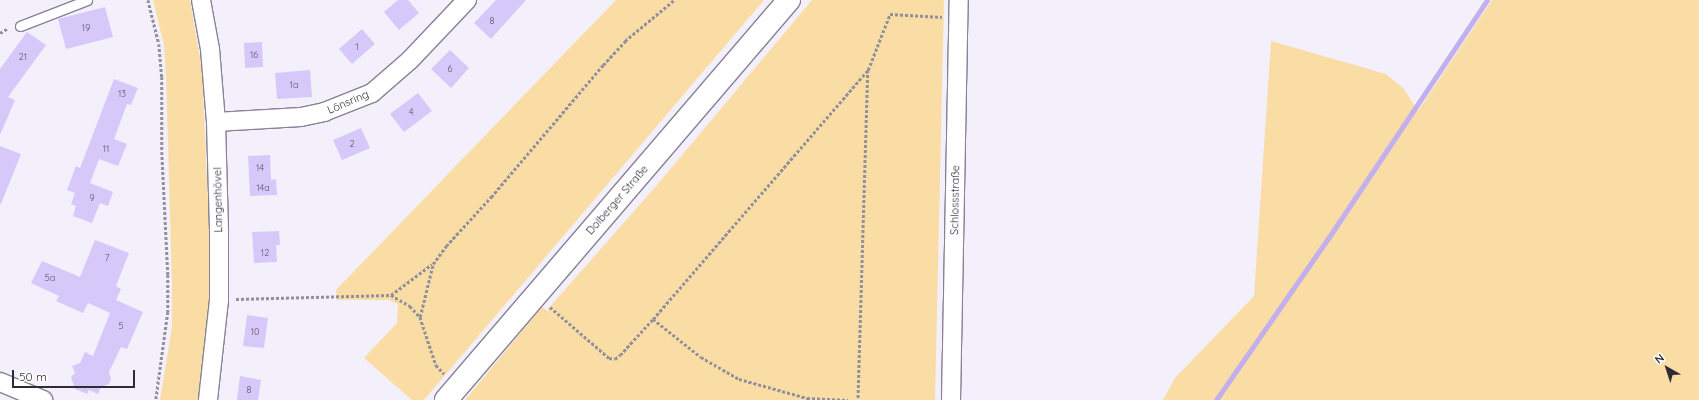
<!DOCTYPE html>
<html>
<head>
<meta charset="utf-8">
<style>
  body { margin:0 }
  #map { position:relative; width:1699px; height:400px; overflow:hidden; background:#f3f0fc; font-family:Quicksand,sans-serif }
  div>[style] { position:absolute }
  .green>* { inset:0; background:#fadca5 }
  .stream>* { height:5px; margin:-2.5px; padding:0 2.5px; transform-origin:2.5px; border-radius:2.5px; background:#c1b0ed }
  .building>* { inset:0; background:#d6c9fa }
  .path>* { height:2.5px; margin-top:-1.25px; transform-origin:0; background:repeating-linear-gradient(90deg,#92909a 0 3px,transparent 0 5px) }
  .roads { filter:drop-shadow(1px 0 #878295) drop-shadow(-1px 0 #878295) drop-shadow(0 1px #878295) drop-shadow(0 -1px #878295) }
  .lane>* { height:9px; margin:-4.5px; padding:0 4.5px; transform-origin:4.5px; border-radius:4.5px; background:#fff }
  .street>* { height:18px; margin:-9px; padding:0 9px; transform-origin:9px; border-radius:9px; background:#fff }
  .secondary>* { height:22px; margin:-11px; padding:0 11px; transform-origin:11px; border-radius:11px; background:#fff }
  span { translate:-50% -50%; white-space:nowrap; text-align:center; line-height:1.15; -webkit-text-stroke:3px #fff; paint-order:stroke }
  .number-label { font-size:9px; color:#575265 }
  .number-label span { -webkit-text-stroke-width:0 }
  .street-label { font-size:11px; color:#2d2b33 }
  .north { position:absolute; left:1647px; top:348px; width:40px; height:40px; -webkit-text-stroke:3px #fff; paint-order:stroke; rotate:321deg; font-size:11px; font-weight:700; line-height:16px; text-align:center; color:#2d2b33 }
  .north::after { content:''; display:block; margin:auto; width:14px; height:18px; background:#2d2b33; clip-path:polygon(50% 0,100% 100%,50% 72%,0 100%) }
  .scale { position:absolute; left:12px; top:370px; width:123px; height:18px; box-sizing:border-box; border:2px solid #2d2b33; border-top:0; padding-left:5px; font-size:12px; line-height:14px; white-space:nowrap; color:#2d2b33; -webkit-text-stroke:3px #fff; paint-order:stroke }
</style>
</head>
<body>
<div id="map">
  <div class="green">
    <i style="clip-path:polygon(153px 0,190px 0,202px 70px,211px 269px,210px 316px,198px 400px,160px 400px,172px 327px,172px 284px,166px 76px,164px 45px)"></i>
    <i style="clip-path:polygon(616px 0,764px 0,424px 400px,412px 400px,364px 358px,397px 323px,398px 304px,389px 300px,337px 300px,336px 290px)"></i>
    <i style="clip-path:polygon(812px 0,944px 0,935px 400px,465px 400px,542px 307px,563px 323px,547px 310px,657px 185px)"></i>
    <i style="clip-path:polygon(1492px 0,1699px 0,1699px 400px,1163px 400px,1175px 378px,1254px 296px,1271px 41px,1386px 74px,1404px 89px,1418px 111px)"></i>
  </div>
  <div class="stream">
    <i style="left:1216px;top:400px;width:198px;rotate:-55.3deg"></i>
    <i style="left:1329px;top:237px;width:285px;rotate:-56.3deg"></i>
  </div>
  <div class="building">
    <i style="clip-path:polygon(398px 0,408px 0,419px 13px,399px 30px,384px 12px)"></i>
    <i style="clip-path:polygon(496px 0,526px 0,491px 39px,474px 23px)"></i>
    <i style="clip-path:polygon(105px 7px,113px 37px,66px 49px,58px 19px)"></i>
    <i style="clip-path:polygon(362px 29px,375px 44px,352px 64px,339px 49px)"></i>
    <i style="clip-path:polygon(27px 32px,46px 45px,8px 97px,15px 100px,0 135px,0 69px)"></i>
    <i style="clip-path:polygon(262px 42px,263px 67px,245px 68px,244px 43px)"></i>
    <i style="clip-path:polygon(450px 50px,469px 68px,451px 88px,431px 69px)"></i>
    <i style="clip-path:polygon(310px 70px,312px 97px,277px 99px,275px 73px)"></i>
    <i style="clip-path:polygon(114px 79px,138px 88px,131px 105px,127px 104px,114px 139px,127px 144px,118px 166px,99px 159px,90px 183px,113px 192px,108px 206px,100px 203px,92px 223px,73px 216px,76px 206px,71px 204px,75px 193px,67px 190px,76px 166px,80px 168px)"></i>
    <i style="clip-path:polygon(418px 93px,432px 111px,404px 132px,390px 114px)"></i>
    <i style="clip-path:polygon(361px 128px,370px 148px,342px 160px,333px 140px)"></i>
    <i style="clip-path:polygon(0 146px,21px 154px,1px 204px,0 204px)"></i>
    <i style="clip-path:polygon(270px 155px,271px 180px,276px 179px,277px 195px,250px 196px,248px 156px)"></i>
    <i style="clip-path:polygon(279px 231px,280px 245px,276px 245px,277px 262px,254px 263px,252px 232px)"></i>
    <i style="clip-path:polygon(95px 240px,129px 253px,116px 286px,121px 289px,116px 300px,143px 312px,127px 349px,121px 347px,109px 372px,111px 379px,109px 384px,101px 387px,98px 394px,89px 390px,87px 394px,75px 389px,71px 377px,75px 373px,72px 366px,80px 363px,85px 352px,93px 356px,110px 313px,88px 303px,83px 313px,56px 301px,59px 296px,31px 283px,42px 261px,80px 277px)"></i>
    <i style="clip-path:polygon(247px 315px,268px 318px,264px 348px,243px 346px)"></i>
    <i style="clip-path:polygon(240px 376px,261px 380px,258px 400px,237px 400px)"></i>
  </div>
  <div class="path">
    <i style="left:148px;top:0;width:45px;rotate:76deg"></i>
    <i style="left:159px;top:44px;width:33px;rotate:85deg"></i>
    <i style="left:162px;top:77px;width:75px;rotate:90deg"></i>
    <i style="left:162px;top:152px;width:123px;rotate:87.2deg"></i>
    <i style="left:168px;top:275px;width:37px;rotate:90deg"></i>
    <i style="left:168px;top:312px;width:89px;rotate:97.8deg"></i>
    <i style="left:0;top:33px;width:9px;rotate:-32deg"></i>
    <i style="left:868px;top:70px;width:60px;rotate:-68.6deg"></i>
    <i style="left:890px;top:14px;width:52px;rotate:3.3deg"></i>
    <i style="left:391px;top:295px;width:51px;rotate:-37.1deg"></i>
    <i style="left:236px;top:299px;width:155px;rotate:-1.5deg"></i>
    <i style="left:391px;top:295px;width:22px;rotate:30deg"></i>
    <i style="left:410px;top:306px;width:15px;rotate:48deg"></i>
    <i style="left:420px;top:317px;width:51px;rotate:71.6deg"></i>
    <i style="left:436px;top:365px;width:12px;rotate:48deg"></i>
    <i style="left:550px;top:307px;width:78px;rotate:40.8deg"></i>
    <i style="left:609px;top:358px;width:6px;rotate:9deg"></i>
    <i style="left:615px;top:359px;width:6px;rotate:-39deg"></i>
    <i style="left:620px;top:355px;width:49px;rotate:-47.5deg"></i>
    <i style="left:653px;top:319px;width:61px;rotate:38.4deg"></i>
    <i style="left:701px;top:357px;width:44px;rotate:30.1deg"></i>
    <i style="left:739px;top:379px;width:71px;rotate:15.6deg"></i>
    <i style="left:807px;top:398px;width:41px;rotate:2.8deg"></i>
    <i style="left:420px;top:317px;width:55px;rotate:-76.2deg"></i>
    <i style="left:433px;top:264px;width:22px;rotate:-54deg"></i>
    <i style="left:446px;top:246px;width:67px;rotate:-47.4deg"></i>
    <i style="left:491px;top:197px;width:173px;rotate:-49.7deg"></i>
    <i style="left:603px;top:65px;width:33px;rotate:-47deg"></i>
    <i style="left:625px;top:41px;width:64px;rotate:-39.9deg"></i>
    <i style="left:653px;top:319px;width:329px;rotate:-49.2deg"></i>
    <i style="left:868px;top:70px;width:330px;rotate:91.7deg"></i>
  </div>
  <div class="roads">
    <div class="lane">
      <i style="left:20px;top:26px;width:72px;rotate:-21.2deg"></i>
    </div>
    <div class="street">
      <i style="left:201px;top:0;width:50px;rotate:79.6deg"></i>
      <i style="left:210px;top:49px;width:73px;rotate:85.3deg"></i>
      <i style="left:216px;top:122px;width:110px;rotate:88.4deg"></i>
      <i style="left:219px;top:232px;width:68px;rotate:90deg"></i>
      <i style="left:219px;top:300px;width:101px;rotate:96.3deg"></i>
      <i style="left:216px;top:122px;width:85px;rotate:-3.4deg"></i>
      <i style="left:301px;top:117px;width:24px;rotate:-12deg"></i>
      <i style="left:324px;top:112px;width:52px;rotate:-21.6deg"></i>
      <i style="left:372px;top:93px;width:50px;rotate:-41deg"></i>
      <i style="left:410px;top:60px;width:83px;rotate:-46.5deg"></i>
      <i style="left:0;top:382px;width:47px;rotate:22.7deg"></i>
      <i style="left:951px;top:400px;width:400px;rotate:-88.9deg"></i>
    </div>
    <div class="secondary">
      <i style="left:446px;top:400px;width:527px;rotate:-49.39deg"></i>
    </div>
  </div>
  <div class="number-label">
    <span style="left:492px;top:21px">8</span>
    <span style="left:86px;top:28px">19</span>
    <span style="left:357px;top:47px">1</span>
    <span style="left:254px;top:55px">16</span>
    <span style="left:23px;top:57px">21</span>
    <span style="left:450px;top:69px">6</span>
    <span style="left:294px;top:85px">1a</span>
    <span style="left:122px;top:94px">13</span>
    <span style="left:411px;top:112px">4</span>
    <span style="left:352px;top:144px">2</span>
    <span style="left:106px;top:149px">11</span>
    <span style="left:260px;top:168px">14</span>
    <span style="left:263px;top:188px">14a</span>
    <span style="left:92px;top:198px">9</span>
    <span style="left:265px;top:253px">12</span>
    <span style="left:107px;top:258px">7</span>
    <span style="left:50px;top:278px">5a</span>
    <span style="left:121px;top:326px">5</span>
    <span style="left:255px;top:332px">10</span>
    <span style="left:249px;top:390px">8</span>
  </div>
  <div class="street-label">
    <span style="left:348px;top:102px;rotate:-23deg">Lönsring</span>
    <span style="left:218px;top:200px;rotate:-91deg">Langenhövel</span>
    <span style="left:617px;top:200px;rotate:-49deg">Dolberger Straße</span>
    <span style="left:955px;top:200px;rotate:-89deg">Schlossstraße</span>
  </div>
  <div class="north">N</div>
  <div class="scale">50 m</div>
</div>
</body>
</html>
